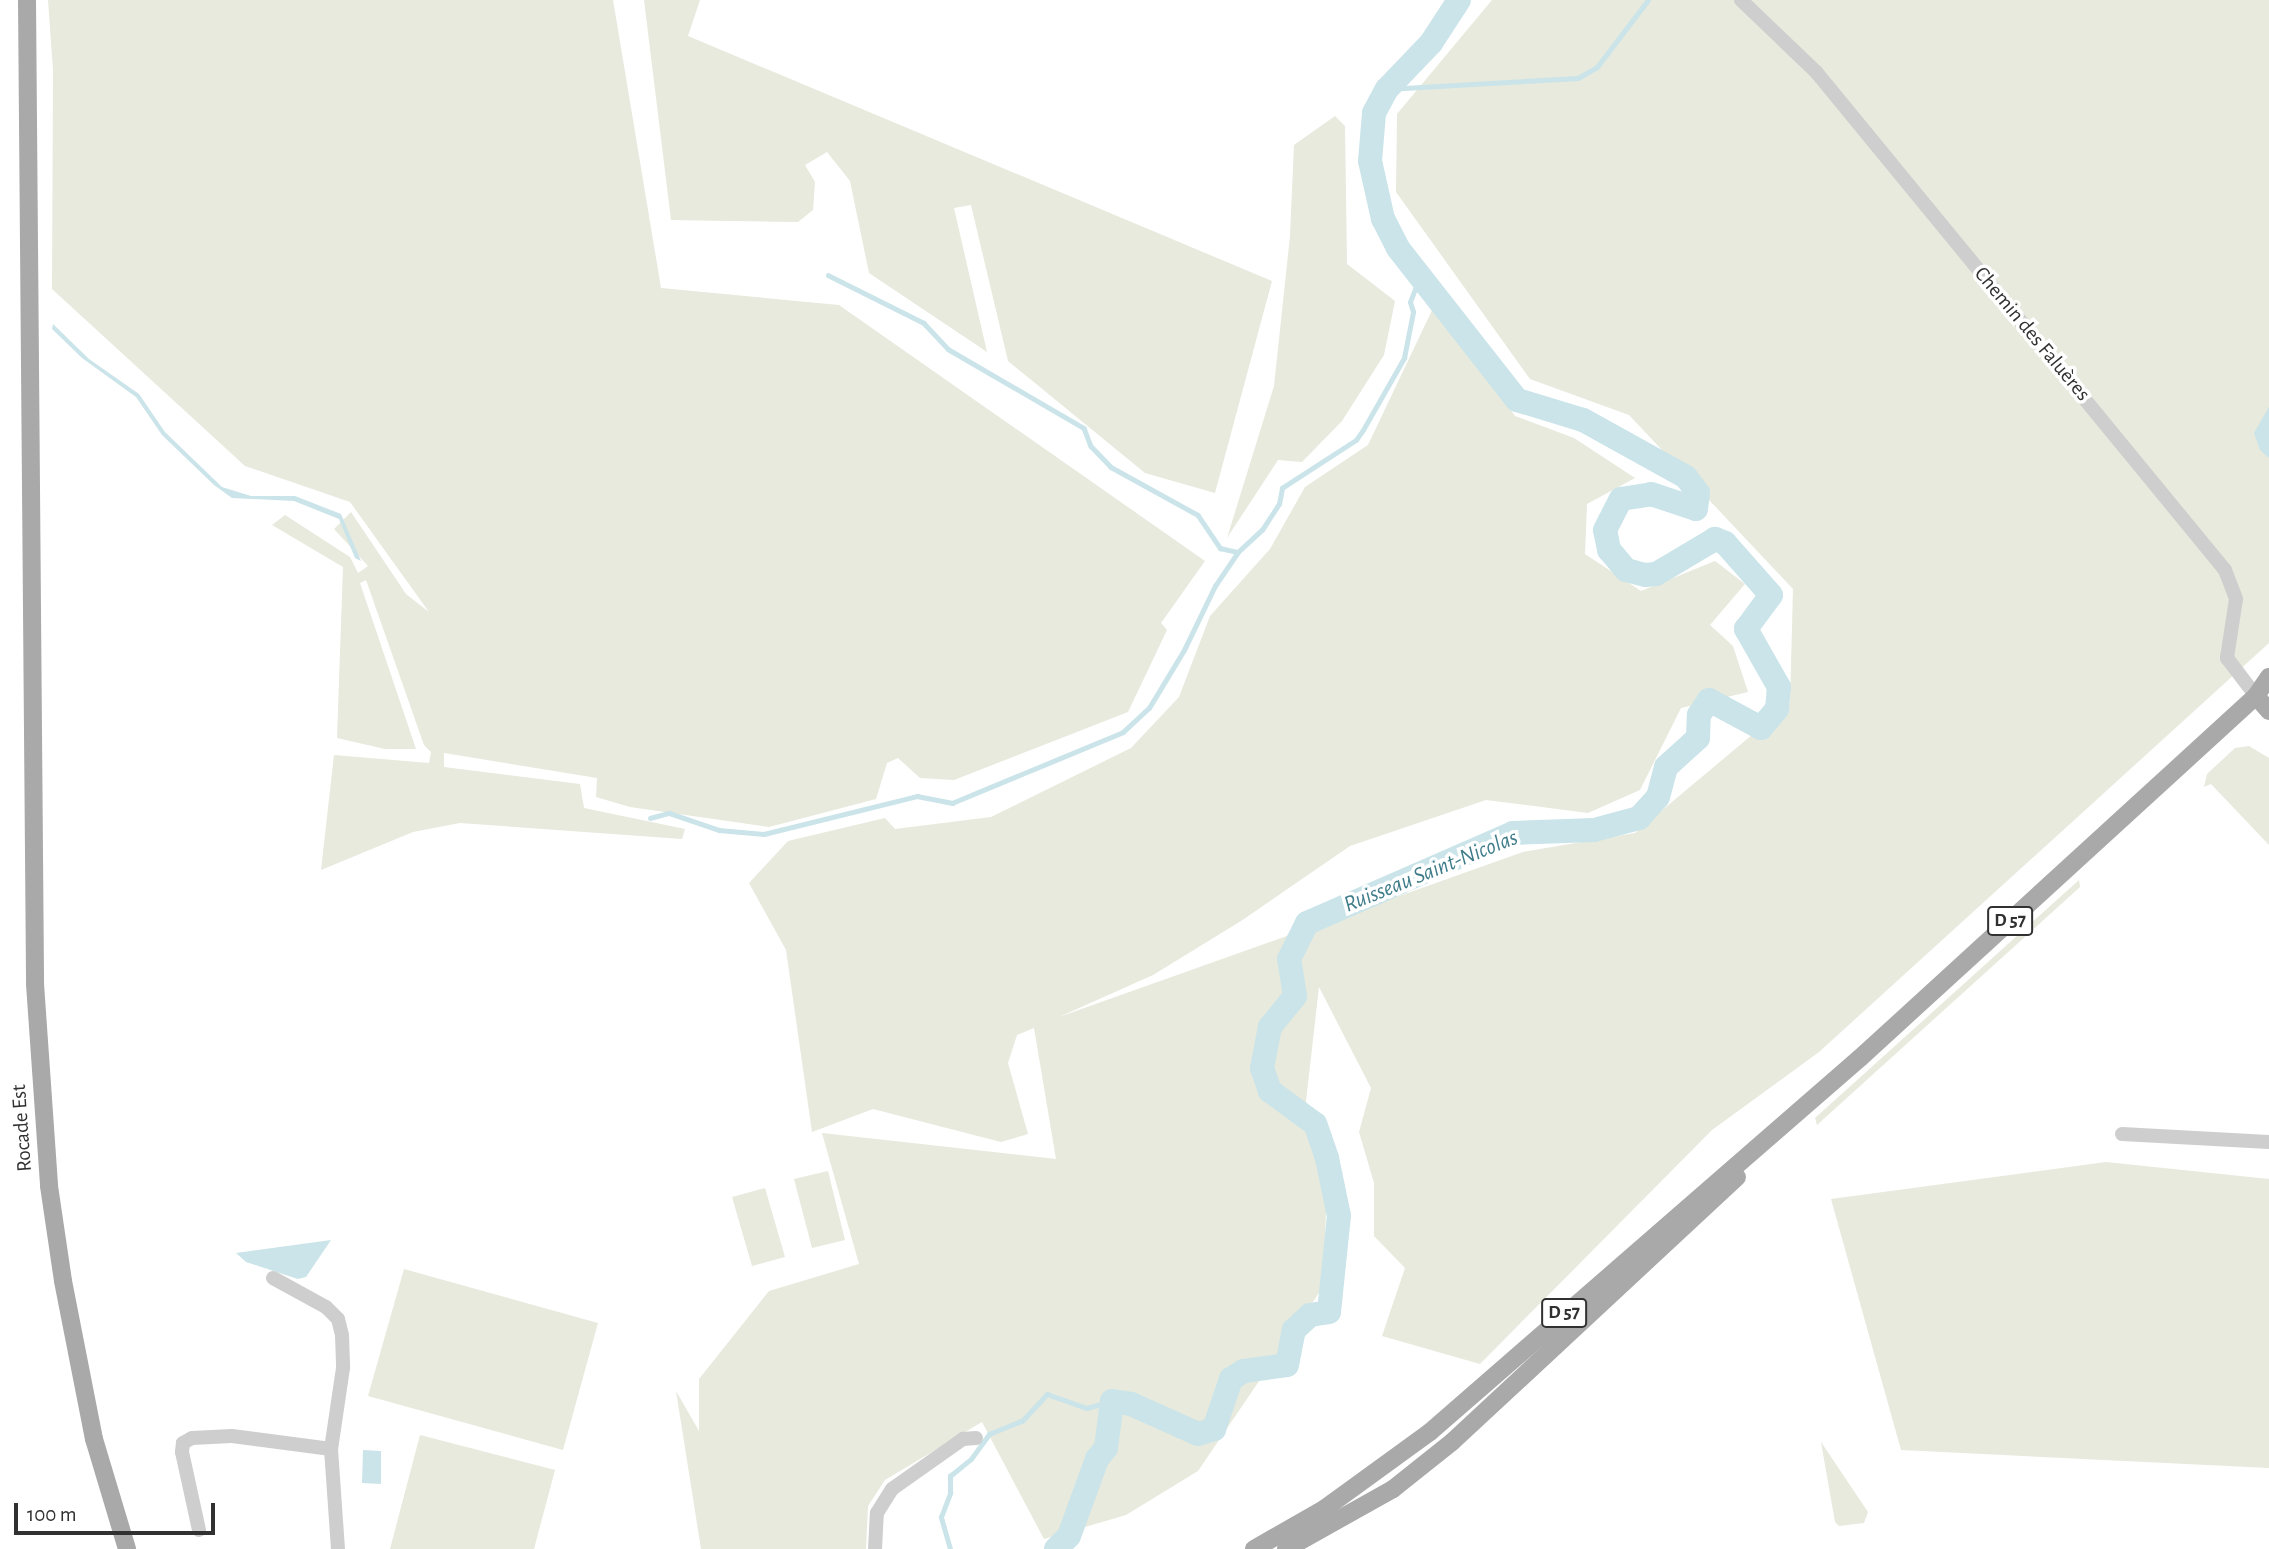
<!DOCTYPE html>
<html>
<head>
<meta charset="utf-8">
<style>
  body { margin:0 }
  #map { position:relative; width:2269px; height:1549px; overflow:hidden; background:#fff; font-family:"Alegreya Sans",sans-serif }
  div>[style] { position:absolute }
  .green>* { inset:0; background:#e7eadd }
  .water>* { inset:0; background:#cae4e9 }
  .stream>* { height:4.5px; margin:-2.25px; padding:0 2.25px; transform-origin:2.25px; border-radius:2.25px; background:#cae4e9 }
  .river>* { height:24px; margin:-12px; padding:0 12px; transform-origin:12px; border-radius:12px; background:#cae4e9 }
  .minor>* { height:14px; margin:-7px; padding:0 7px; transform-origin:7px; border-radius:7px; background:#cecece }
  .major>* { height:18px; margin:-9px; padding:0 9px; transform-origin:9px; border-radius:9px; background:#a9a9a9 }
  span { translate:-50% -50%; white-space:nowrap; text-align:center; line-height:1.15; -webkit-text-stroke:7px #fff; paint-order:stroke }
  .shield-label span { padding:2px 5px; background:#fff; border:2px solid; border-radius:5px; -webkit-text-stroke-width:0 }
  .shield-label { font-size:19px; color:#313131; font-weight:700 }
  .street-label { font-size:21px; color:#313131 }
  .water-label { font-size:23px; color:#3f7c8a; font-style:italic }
  .scale { position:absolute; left:14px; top:1503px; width:201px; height:32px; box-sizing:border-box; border:4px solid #313131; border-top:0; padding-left:9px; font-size:21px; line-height:24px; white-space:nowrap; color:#313131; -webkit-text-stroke:5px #fff; paint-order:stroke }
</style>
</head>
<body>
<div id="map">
  <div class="green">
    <i style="clip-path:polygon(48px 0,613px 0,661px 288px,839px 305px,1205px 561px,1161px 623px,1167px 630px,1128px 712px,954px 780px,920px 778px,898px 758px,887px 763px,876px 799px,769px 827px,630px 807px,596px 797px,597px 778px,444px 753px,444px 767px,580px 784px,584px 808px,685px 829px,682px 839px,460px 823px,413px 832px,321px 870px,334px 755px,429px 763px,431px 752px,424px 745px,366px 580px,360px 583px,416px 749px,385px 749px,337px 738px,343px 567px,272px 525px,285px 515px,350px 557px,358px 573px,368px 566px,334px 529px,351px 512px,406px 594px,429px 612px,350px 502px,245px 466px,52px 289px,53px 70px)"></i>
    <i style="clip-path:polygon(644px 0,700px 0,688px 36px,1272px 281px,1215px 493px,1145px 473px,1008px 361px,971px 205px,954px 208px,987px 352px,869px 273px,850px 181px,827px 152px,805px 165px,815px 182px,813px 210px,798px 222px,671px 220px)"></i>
    <i style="clip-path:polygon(1492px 0,2269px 0,2269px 643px,1819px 1052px,1712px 1130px,1480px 1364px,1382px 1336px,1405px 1268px,1374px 1236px,1374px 1183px,1359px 1132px,1371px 1088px,1319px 987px,1306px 1101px,1327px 1188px,1323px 1287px,1198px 1471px,1126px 1515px,1044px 1539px,982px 1422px,885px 1480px,868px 1506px,866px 1549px,701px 1549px,676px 1391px,699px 1431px,699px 1379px,769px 1291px,859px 1264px,822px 1133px,1056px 1159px,1034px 1028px,1017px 1035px,1008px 1063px,1028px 1134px,1001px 1142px,873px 1109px,812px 1132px,786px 950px,749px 883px,788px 841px,885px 818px,895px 829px,991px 817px,1131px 748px,1179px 697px,1210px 616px,1270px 549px,1305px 487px,1368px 445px,1434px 306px,1515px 416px,1574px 438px,1635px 478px,1587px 504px,1585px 554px,1641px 591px,1715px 561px,1745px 584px,1710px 625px,1733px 646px,1748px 692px,1681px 708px,1640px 790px,1588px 813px,1486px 800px,1350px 846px,1241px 921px,1153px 975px,1059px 1017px,1523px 852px,1635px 833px,1790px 703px,1793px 589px,1629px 415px,1530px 379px,1396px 192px,1397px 114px)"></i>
    <i style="clip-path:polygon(1335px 116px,1345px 126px,1347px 264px,1395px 301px,1384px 355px,1342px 421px,1302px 462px,1278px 460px,1227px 538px,1274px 386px,1290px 236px,1294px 145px)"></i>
    <i style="clip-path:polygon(2249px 746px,2269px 758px,2269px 845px,2211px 784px,2204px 787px,2207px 774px,2235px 748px)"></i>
    <i style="clip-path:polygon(2079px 880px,2080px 887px,1817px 1125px,1815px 1118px)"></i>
    <i style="clip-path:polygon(2106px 1162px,2269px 1179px,2269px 1468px,1901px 1450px,1831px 1199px)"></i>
    <i style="clip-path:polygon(828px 1171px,845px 1240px,812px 1248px,794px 1179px)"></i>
    <i style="clip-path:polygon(765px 1188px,785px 1257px,752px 1266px,732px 1197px)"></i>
    <i style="clip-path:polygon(404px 1269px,598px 1323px,563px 1450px,368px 1396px)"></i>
    <i style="clip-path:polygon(420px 1435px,555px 1470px,534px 1549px,390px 1549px)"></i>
    <i style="clip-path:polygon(1821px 1442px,1868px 1512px,1864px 1523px,1839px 1526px,1835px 1522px)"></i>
  </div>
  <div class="water">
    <i style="clip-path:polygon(53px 324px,89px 359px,139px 394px,165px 432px,222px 487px,251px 496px,295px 496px,341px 514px,361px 561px,355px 558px,339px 519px,294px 501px,232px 498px,214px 485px,162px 435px,136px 397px,82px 358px,52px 329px)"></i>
    <i style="clip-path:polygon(2269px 407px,2269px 458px,2260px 450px,2254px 433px)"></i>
    <i style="clip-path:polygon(331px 1240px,306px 1277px,298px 1279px,246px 1262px,236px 1253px)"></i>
    <i style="clip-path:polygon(363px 1450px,381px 1451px,381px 1484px,362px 1483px)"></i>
  </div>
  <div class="stream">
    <i style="left:1387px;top:89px;width:191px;rotate:-3.3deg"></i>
    <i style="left:1578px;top:78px;width:22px;rotate:-30deg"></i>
    <i style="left:1597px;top:67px;width:84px;rotate:-52.7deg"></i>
    <i style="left:828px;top:275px;width:107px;rotate:26.6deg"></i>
    <i style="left:924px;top:323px;width:35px;rotate:47deg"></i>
    <i style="left:948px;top:349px;width:157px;rotate:30.2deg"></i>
    <i style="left:1084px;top:428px;width:19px;rotate:69deg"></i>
    <i style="left:1091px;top:446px;width:29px;rotate:46deg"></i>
    <i style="left:1111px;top:467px;width:99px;rotate:28.9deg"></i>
    <i style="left:1198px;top:515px;width:40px;rotate:56deg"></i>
    <i style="left:1220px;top:548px;width:18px;rotate:13deg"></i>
    <i style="left:650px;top:818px;width:20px;rotate:-15deg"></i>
    <i style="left:669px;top:813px;width:53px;rotate:18.8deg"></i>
    <i style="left:719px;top:830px;width:45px;rotate:5.1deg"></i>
    <i style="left:764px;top:834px;width:158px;rotate:-13.9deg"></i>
    <i style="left:917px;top:796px;width:36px;rotate:11deg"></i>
    <i style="left:952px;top:803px;width:185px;rotate:-22.5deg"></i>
    <i style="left:1123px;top:732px;width:35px;rotate:-43deg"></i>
    <i style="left:1149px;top:708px;width:68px;rotate:-58.9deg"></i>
    <i style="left:1184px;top:650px;width:71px;rotate:-64.2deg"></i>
    <i style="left:1215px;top:586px;width:41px;rotate:-55.9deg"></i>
    <i style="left:1238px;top:552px;width:33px;rotate:-43deg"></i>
    <i style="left:1262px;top:530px;width:31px;rotate:-57deg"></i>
    <i style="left:1279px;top:504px;width:16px;rotate:-79deg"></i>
    <i style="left:1282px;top:488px;width:88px;rotate:-33deg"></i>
    <i style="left:1356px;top:440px;width:12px;rotate:-55deg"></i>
    <i style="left:1363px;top:430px;width:83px;rotate:-60.3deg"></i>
    <i style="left:1404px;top:358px;width:47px;rotate:-78.9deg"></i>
    <i style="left:1413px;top:312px;width:10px;rotate:-107deg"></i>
    <i style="left:1410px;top:302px;width:31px;rotate:-69deg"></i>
    <i style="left:950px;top:1549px;width:33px;rotate:-106deg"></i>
    <i style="left:941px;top:1517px;width:26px;rotate:-69deg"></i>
    <i style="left:950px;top:1493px;width:17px;rotate:-90deg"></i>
    <i style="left:950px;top:1476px;width:27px;rotate:-39deg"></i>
    <i style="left:971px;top:1459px;width:31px;rotate:-54deg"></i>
    <i style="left:989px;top:1434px;width:35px;rotate:-22deg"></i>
    <i style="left:1022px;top:1421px;width:37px;rotate:-47deg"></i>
    <i style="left:1047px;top:1394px;width:42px;rotate:19.3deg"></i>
    <i style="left:1087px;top:1408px;width:26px;rotate:-16deg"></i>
  </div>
  <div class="river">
    <i style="left:1056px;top:1549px;width:18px;rotate:-45deg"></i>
    <i style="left:1069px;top:1536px;width:82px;rotate:-70deg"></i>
    <i style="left:1097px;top:1459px;width:14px;rotate:-51deg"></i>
    <i style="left:1106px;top:1448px;width:47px;rotate:-82.7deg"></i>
    <i style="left:1112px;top:1401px;width:19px;rotate:9deg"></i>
    <i style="left:1131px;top:1404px;width:73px;rotate:24.1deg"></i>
    <i style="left:1198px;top:1434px;width:17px;rotate:-17deg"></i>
    <i style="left:1214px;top:1429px;width:53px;rotate:-71.2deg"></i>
    <i style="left:1231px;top:1379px;width:15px;rotate:-32deg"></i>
    <i style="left:1244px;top:1371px;width:43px;rotate:-7.9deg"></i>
    <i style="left:1287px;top:1365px;width:36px;rotate:-79deg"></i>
    <i style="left:1294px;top:1330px;width:22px;rotate:-43deg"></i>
    <i style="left:1310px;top:1315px;width:19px;rotate:-9deg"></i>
    <i style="left:1329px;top:1312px;width:97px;rotate:-84.1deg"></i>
    <i style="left:1339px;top:1216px;width:59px;rotate:-101.7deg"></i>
    <i style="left:1327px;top:1158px;width:36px;rotate:-109deg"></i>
    <i style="left:1315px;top:1124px;width:56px;rotate:-143.7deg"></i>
    <i style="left:1270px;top:1091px;width:24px;rotate:-109deg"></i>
    <i style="left:1262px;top:1068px;width:42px;rotate:-79deg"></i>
    <i style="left:1270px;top:1027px;width:40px;rotate:-51deg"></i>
    <i style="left:1295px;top:996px;width:37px;rotate:-99deg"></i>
    <i style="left:1289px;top:959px;width:40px;rotate:-63.4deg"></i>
    <i style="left:1307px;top:923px;width:225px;rotate:-23.6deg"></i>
    <i style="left:1513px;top:833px;width:81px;rotate:-2.1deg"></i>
    <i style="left:1594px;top:830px;width:47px;rotate:-14.9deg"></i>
    <i style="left:1639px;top:818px;width:28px;rotate:-48deg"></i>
    <i style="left:1658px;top:797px;width:31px;rotate:-75deg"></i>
    <i style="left:1666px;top:767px;width:43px;rotate:-42.2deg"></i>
    <i style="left:1698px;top:738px;width:23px;rotate:-88deg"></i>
    <i style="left:1699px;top:715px;width:18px;rotate:-56deg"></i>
    <i style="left:1709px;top:700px;width:59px;rotate:28.3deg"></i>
    <i style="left:1761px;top:728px;width:25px;rotate:-50deg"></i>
    <i style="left:1777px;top:709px;width:22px;rotate:-85deg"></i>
    <i style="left:1779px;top:687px;width:67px;rotate:-119.6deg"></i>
    <i style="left:1746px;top:629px;width:42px;rotate:-53.7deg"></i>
    <i style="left:1771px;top:595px;width:69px;rotate:-131.5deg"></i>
    <i style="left:1725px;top:543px;width:11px;rotate:-158deg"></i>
    <i style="left:1715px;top:539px;width:69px;rotate:149.3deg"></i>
    <i style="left:1656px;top:574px;width:11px;rotate:175deg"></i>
    <i style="left:1645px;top:575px;width:20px;rotate:-165deg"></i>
    <i style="left:1626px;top:570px;width:26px;rotate:-130deg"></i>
    <i style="left:1609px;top:550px;width:20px;rotate:-101deg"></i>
    <i style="left:1605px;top:530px;width:35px;rotate:-63deg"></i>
    <i style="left:1621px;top:499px;width:30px;rotate:-9deg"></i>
    <i style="left:1651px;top:494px;width:47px;rotate:18.4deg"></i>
    <i style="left:1696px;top:509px;width:16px;rotate:-83deg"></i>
    <i style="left:1698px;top:493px;width:20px;rotate:-127deg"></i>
    <i style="left:1686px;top:477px;width:118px;rotate:-151deg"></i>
    <i style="left:1583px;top:420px;width:69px;rotate:-163.1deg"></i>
    <i style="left:1517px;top:400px;width:193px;rotate:-128.1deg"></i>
    <i style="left:1398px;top:248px;width:33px;rotate:-117deg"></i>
    <i style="left:1383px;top:219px;width:59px;rotate:-102.6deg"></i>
    <i style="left:1370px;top:161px;width:48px;rotate:-85.2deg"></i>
    <i style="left:1374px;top:113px;width:27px;rotate:-62deg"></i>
    <i style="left:1387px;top:89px;width:64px;rotate:-46.3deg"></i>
    <i style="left:1431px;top:43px;width:51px;rotate:-56.9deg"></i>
  </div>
  <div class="minor">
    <i style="left:1741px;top:0;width:105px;rotate:43.8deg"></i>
    <i style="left:1817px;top:73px;width:643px;rotate:50.62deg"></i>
    <i style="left:2225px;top:570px;width:31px;rotate:69deg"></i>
    <i style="left:2236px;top:599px;width:60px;rotate:98.7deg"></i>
    <i style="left:2227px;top:658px;width:48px;rotate:52.7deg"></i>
    <i style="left:2122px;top:1134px;width:147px;rotate:3.1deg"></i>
    <i style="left:273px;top:1278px;width:60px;rotate:28.7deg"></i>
    <i style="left:326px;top:1307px;width:17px;rotate:45deg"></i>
    <i style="left:338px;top:1319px;width:16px;rotate:76deg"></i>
    <i style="left:342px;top:1335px;width:33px;rotate:88deg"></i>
    <i style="left:343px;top:1368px;width:82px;rotate:98.4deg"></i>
    <i style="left:331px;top:1449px;width:100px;rotate:86deg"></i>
    <i style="left:199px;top:1530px;width:80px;rotate:-102.3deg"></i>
    <i style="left:182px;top:1452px;width:9px;rotate:-84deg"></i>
    <i style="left:183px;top:1443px;width:10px;rotate:-29deg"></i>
    <i style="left:192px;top:1438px;width:40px;rotate:-2.9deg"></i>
    <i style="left:232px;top:1436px;width:100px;rotate:7.5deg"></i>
    <i style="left:875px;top:1549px;width:36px;rotate:-87deg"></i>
    <i style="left:877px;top:1513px;width:28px;rotate:-58deg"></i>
    <i style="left:892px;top:1489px;width:87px;rotate:-35.2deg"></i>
    <i style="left:963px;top:1439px;width:13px;rotate:-4deg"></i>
  </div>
  <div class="major">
    <i style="left:27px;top:0;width:984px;rotate:89.53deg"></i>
    <i style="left:35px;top:984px;width:202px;rotate:86deg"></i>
    <i style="left:49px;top:1186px;width:96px;rotate:81.6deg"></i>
    <i style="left:63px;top:1281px;width:161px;rotate:78.9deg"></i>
    <i style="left:94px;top:1439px;width:115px;rotate:73.3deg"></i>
    <i style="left:2256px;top:696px;width:20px;rotate:49deg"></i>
    <i style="left:1254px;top:1549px;width:81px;rotate:-29.7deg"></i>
    <i style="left:1324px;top:1509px;width:131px;rotate:-36deg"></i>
    <i style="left:1430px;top:1432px;width:570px;rotate:-41.02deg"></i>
    <i style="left:1860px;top:1058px;width:537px;rotate:-42.43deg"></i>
    <i style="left:2256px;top:696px;width:23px;rotate:-56deg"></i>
    <i style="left:1286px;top:1549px;width:123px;rotate:-29.3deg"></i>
    <i style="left:1393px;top:1489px;width:75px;rotate:-38.5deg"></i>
    <i style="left:1452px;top:1442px;width:389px;rotate:-42.9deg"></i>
  </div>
  <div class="shield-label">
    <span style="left:2010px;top:921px">D 57</span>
    <span style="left:1564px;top:1313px">D 57</span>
  </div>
  <div class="street-label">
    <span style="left:2032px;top:334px;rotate:50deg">Chemin des Faluères</span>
    <span style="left:22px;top:1128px;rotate:-94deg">Rocade Est</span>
  </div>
  <div class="water-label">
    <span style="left:1431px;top:872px;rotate:-22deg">Ruisseau Saint-Nicolas</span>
  </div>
  <div class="scale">100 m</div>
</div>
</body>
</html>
